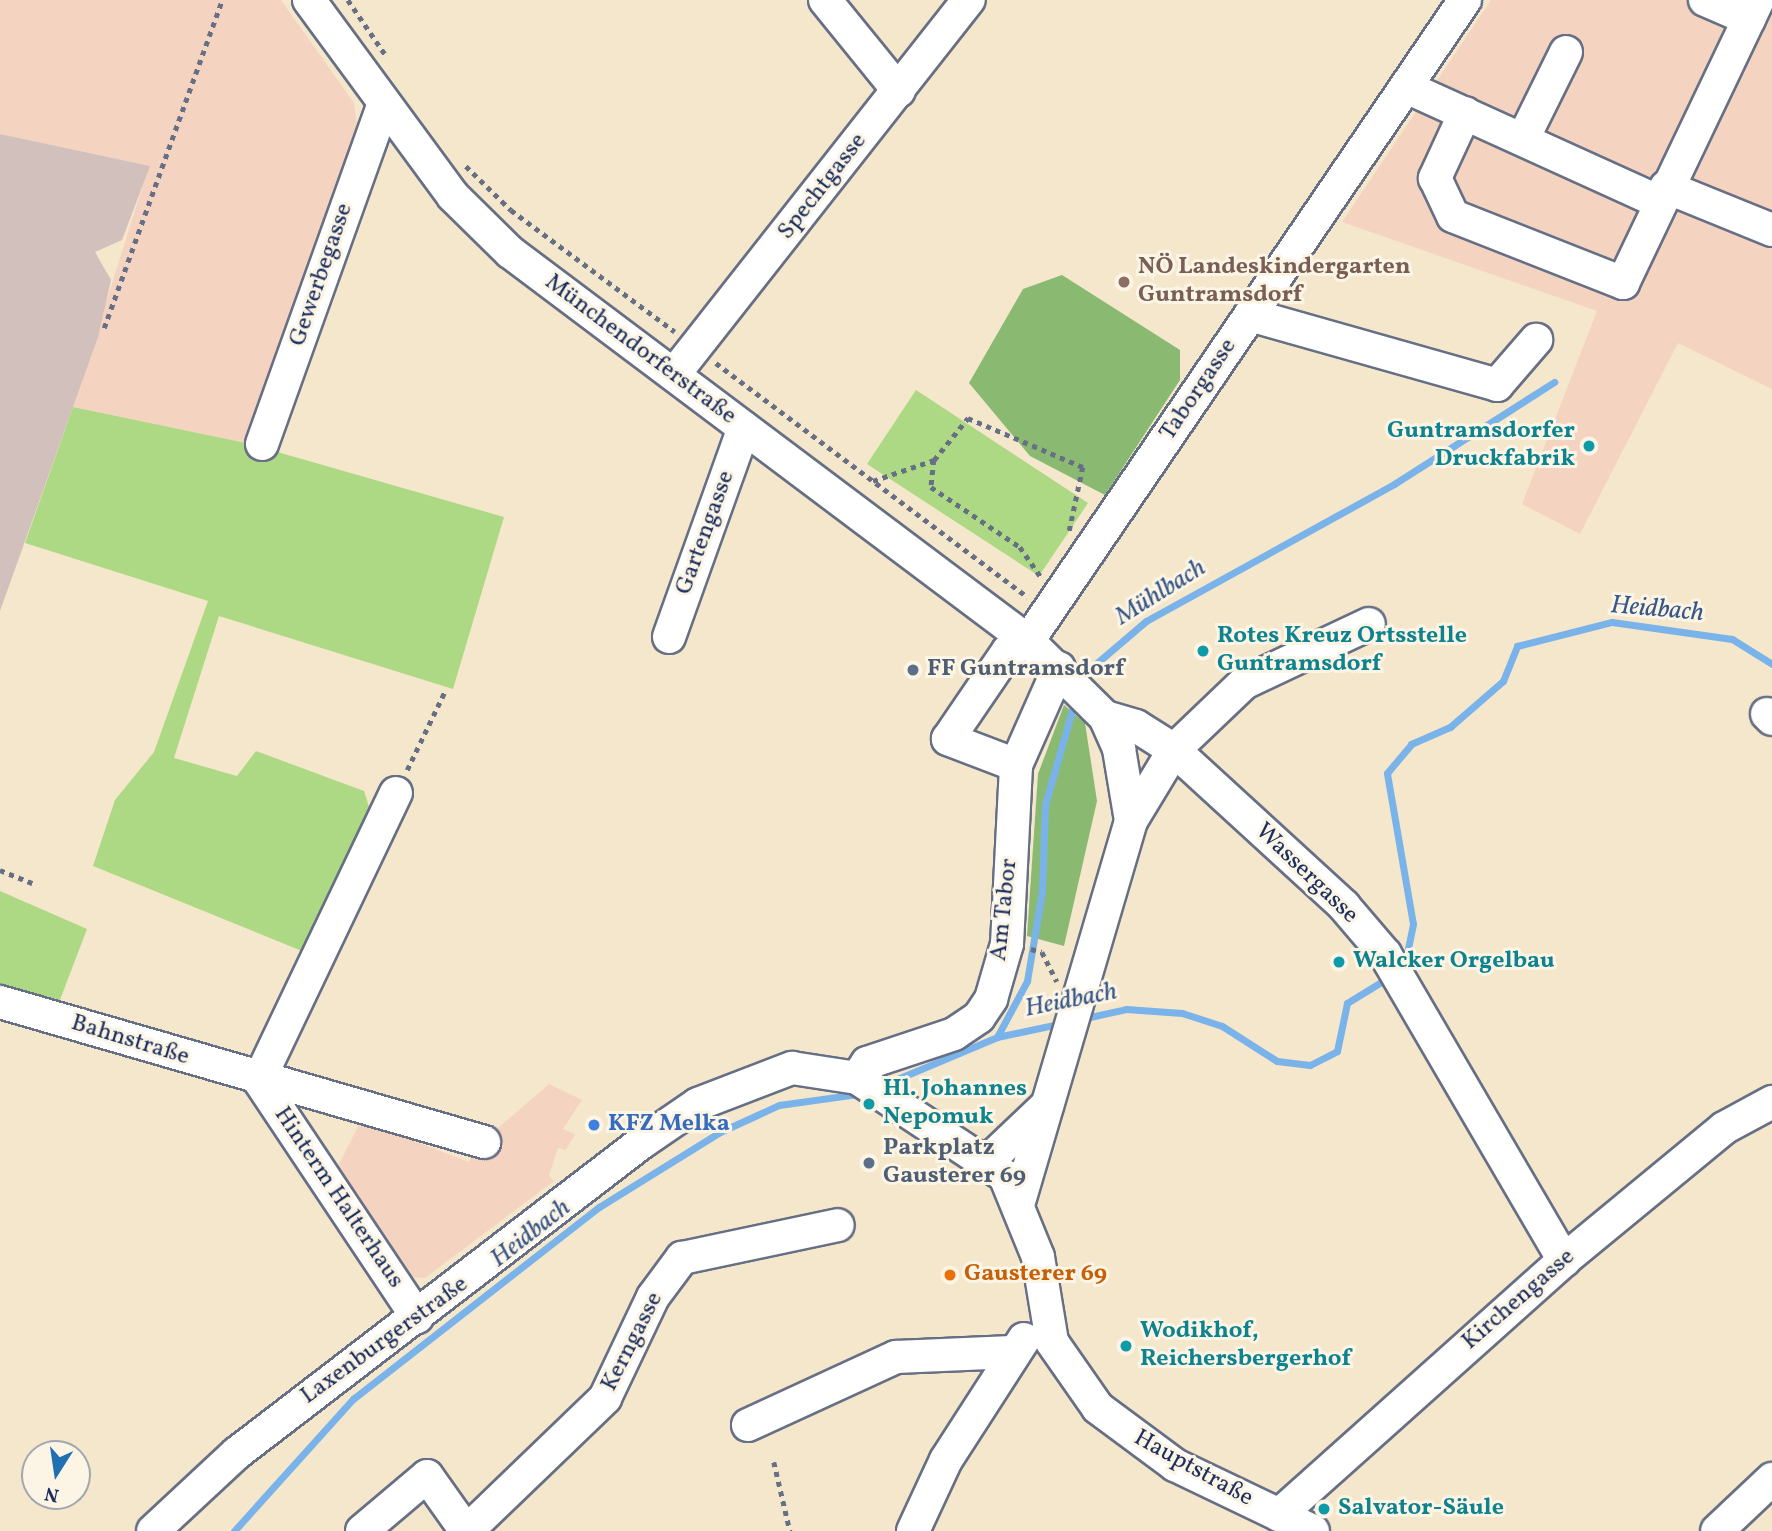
<!DOCTYPE html>
<html>
<head>
<meta charset="utf-8">
<style>
  body { margin:0 }
  #map { position:relative; width:1772px; height:1531px; overflow:hidden; background:#f4e7cc; font-family:Vollkorn,serif }
  div>[style] { position:absolute }
  .built>* { inset:0; background:#f5d3c1 }
  .industrial>* { inset:0; background:#d1c0bc }
  .green>* { inset:0; background:#aed984 }
  .forest>* { inset:0; background:#8ab972 }
  .stream>* { height:7px; margin:-3.5px; padding:0 3.5px; transform-origin:3.5px; border-radius:3.5px; background:#7ab3ea }
  .path>* { height:4.5px; margin-top:-2.25px; transform-origin:0; background:repeating-linear-gradient(90deg,#676f84 0 5px,transparent 0 10px) }
  .roads { filter:drop-shadow(2px 0 #676f84) drop-shadow(-2px 0 #676f84) drop-shadow(0 2px #676f84) drop-shadow(0 -2px #676f84) }
  .minor>* { height:32px; margin:-16px; padding:0 16px; transform-origin:16px; border-radius:16px; background:#fff }
  .dots>* { width:19px; height:19px; translate:-50% -50%; box-sizing:border-box; border:4px solid #fcf5e5; border-radius:50% }
  span { translate:-50% -50%; white-space:nowrap; text-align:center; line-height:1.15; -webkit-text-stroke:6px #fcf5e5; paint-order:stroke }
  .street-label { font-size:24px; color:#1b2f5e }
  .education-label { font-size:24px; color:#785e54; font-weight:700 }
  .left { translate:0 -50%; text-align:left }
  .culture-label { font-size:24px; color:#0d838f; font-weight:700 }
  .right { translate:-100% -50%; text-align:right }
  .service-label { font-size:24px; color:#4e5e75; font-weight:700 }
  .shop-label { font-size:24px; color:#366cbe; font-weight:700 }
  .food-label { font-size:24px; color:#c56008; font-weight:700 }
  .water-label { font-size:26px; color:#385788; font-style:italic }
  .north { position:absolute; left:21px; top:1440px; width:70px; height:70px; box-sizing:border-box; background:#fcf5e5; border:2px solid #a2a6af; border-radius:50%; rotate:192deg; font-size:19px; font-weight:700; line-height:28px; text-align:center; color:#1b2f5e }
  .north::after { content:''; display:block; margin:auto; width:24px; height:32px; background:#1f6fb2; clip-path:polygon(50% 0,100% 100%,50% 72%,0 100%) }
</style>
</head>
<body>
<div id="map">
  <div class="built">
    <i style="clip-path:polygon(0 0,281px 0,354px 103px,357px 127px,246px 443px,73px 407px,149px 166px,0 134px)"></i>
    <i style="clip-path:polygon(1491px 0,1772px 0,1772px 389px,1678px 343px,1580px 534px,1522px 504px,1597px 311px,1342px 222px)"></i>
    <i style="clip-path:polygon(549px 1084px,582px 1100px,563px 1129px,575px 1134px,566px 1150px,558px 1148px,549px 1176px,554px 1181px,425px 1278px,413px 1277px,338px 1166px,361px 1121px,469px 1162px,473px 1152px,486px 1158px,497px 1129px)"></i>
  </div>
  <div class="industrial">
    <i style="clip-path:polygon(0 134px,150px 166px,122px 240px,95px 252px,111px 280px,98px 337px,0 611px)"></i>
  </div>
  <div class="green">
    <i style="clip-path:polygon(916px 390px,1088px 503px,1039px 576px,867px 464px)"></i>
    <i style="clip-path:polygon(73px 407px,246px 443px,504px 517px,453px 689px,219px 616px,174px 758px,237px 776px,256px 751px,364px 791px,372px 816px,302px 951px,93px 866px,115px 800px,154px 752px,208px 601px,25px 543px)"></i>
    <i style="clip-path:polygon(0 891px,87px 929px,58px 1005px,0 989px)"></i>
  </div>
  <div class="forest">
    <i style="clip-path:polygon(1062px 275px,1180px 350px,1180px 380px,1105px 495px,1030px 456px,969px 383px,1023px 289px)"></i>
    <i style="clip-path:polygon(1064px 705px,1085px 723px,1097px 801px,1064px 946px,1027px 936px,1038px 774px)"></i>
  </div>
  <div class="stream">
    <i style="left:1083px;top:684px;width:18px;rotate:-63deg"></i>
    <i style="left:1091px;top:668px;width:72px;rotate:-40.5deg"></i>
    <i style="left:1146px;top:621px;width:283px;rotate:-28.9deg"></i>
    <i style="left:1394px;top:484px;width:190px;rotate:-32.5deg"></i>
    <i style="left:1404px;top:968px;width:45px;rotate:-78.4deg"></i>
    <i style="left:1413px;top:924px;width:153px;rotate:-99.8deg"></i>
    <i style="left:1387px;top:773px;width:38px;rotate:-50deg"></i>
    <i style="left:1411px;top:744px;width:43px;rotate:-23.6deg"></i>
    <i style="left:1450px;top:727px;width:70px;rotate:-41deg"></i>
    <i style="left:1503px;top:681px;width:38px;rotate:-68deg"></i>
    <i style="left:1517px;top:646px;width:98px;rotate:-14.2deg"></i>
    <i style="left:1612px;top:622px;width:121px;rotate:8.1deg"></i>
    <i style="left:1732px;top:639px;width:47px;rotate:32deg"></i>
    <i style="left:1081px;top:1019px;width:46px;rotate:-12.5deg"></i>
    <i style="left:1126px;top:1009px;width:56px;rotate:4.1deg"></i>
    <i style="left:1182px;top:1013px;width:42px;rotate:18deg"></i>
    <i style="left:1222px;top:1026px;width:65px;rotate:32.5deg"></i>
    <i style="left:1277px;top:1061px;width:33px;rotate:7deg"></i>
    <i style="left:1310px;top:1065px;width:30px;rotate:-27deg"></i>
    <i style="left:1337px;top:1051px;width:49px;rotate:-78.2deg"></i>
    <i style="left:1347px;top:1003px;width:52px;rotate:-31.5deg"></i>
    <i style="left:997px;top:1037px;width:64px;rotate:-61.8deg"></i>
    <i style="left:1027px;top:981px;width:91px;rotate:-80.5deg"></i>
    <i style="left:1042px;top:891px;width:86px;rotate:-88deg"></i>
    <i style="left:1045px;top:805px;width:109px;rotate:-74.1deg"></i>
    <i style="left:883px;top:1085px;width:124px;rotate:-22.8deg"></i>
    <i style="left:997px;top:1037px;width:67px;rotate:-12deg"></i>
    <i style="left:234px;top:1531px;width:178px;rotate:-48deg"></i>
    <i style="left:353px;top:1399px;width:312px;rotate:-38deg"></i>
    <i style="left:599px;top:1207px;width:142px;rotate:-31.8deg"></i>
    <i style="left:720px;top:1132px;width:65px;rotate:-24.6deg"></i>
    <i style="left:779px;top:1105px;width:88px;rotate:-7.9deg"></i>
  </div>
  <div class="path">
    <i style="left:348px;top:0;width:69px;rotate:55.6deg"></i>
    <i style="left:466px;top:166px;width:63px;rotate:44.4deg"></i>
    <i style="left:511px;top:210px;width:204px;rotate:36.6deg"></i>
    <i style="left:104px;top:328px;width:349px;rotate:-70.2deg"></i>
    <i style="left:716px;top:363px;width:390px;rotate:36.9deg"></i>
    <i style="left:934px;top:460px;width:54px;rotate:-51deg"></i>
    <i style="left:968px;top:418px;width:125px;rotate:23.1deg"></i>
    <i style="left:1083px;top:467px;width:67px;rotate:102deg"></i>
    <i style="left:873px;top:481px;width:65px;rotate:-19deg"></i>
    <i style="left:934px;top:460px;width:27px;rotate:96deg"></i>
    <i style="left:931px;top:487px;width:107px;rotate:34deg"></i>
    <i style="left:1020px;top:547px;width:37px;rotate:55deg"></i>
    <i style="left:407px;top:770px;width:88px;rotate:-64.3deg"></i>
    <i style="left:0;top:870px;width:35px;rotate:22deg"></i>
    <i style="left:1031px;top:949px;width:11px;rotate:15deg"></i>
    <i style="left:1042px;top:952px;width:33px;rotate:63deg"></i>
    <i style="left:774px;top:1462px;width:71px;rotate:76.9deg"></i>
  </div>
  <div class="roads">
    <div class="minor">
      <i style="left:309px;top:0;width:243px;rotate:53.7deg"></i>
      <i style="left:453px;top:196px;width:80px;rotate:44.5deg"></i>
      <i style="left:510px;top:252px;width:648px;rotate:36.91deg"></i>
      <i style="left:1028px;top:641px;width:108px;rotate:44.6deg"></i>
      <i style="left:1105px;top:717px;width:35px;rotate:66deg"></i>
      <i style="left:1119px;top:749px;width:73px;rotate:80.5deg"></i>
      <i style="left:1131px;top:821px;width:396px;rotate:106.4deg"></i>
      <i style="left:825px;top:0;width:117px;rotate:50.9deg"></i>
      <i style="left:1705px;top:0;width:48px;rotate:23.4deg"></i>
      <i style="left:1406px;top:87px;width:278px;rotate:24.4deg"></i>
      <i style="left:1465px;top:113px;width:72px;rotate:114.8deg"></i>
      <i style="left:1435px;top:178px;width:42px;rotate:64.7deg"></i>
      <i style="left:1453px;top:216px;width:183px;rotate:21.5deg"></i>
      <i style="left:1623px;top:283px;width:314px;rotate:-64.5deg"></i>
      <i style="left:1523px;top:139px;width:97px;rotate:-63.7deg"></i>
      <i style="left:1666px;top:187px;width:114px;rotate:22.1deg"></i>
      <i style="left:1250px;top:315px;width:257px;rotate:15.8deg"></i>
      <i style="left:1497px;top:385px;width:60px;rotate:-49.1deg"></i>
      <i style="left:675px;top:373px;width:475px;rotate:-51.8deg"></i>
      <i style="left:262px;top:444px;width:359px;rotate:-70.3deg"></i>
      <i style="left:669px;top:637px;width:222px;rotate:-70.3deg"></i>
      <i style="left:1767px;top:714px;width:7px;rotate:45deg"></i>
      <i style="left:1105px;top:717px;width:32px;rotate:16deg"></i>
      <i style="left:1136px;top:726px;width:45px;rotate:32.3deg"></i>
      <i style="left:1174px;top:750px;width:231px;rotate:42.5deg"></i>
      <i style="left:1344px;top:906px;width:63px;rotate:49.5deg"></i>
      <i style="left:1385px;top:954px;width:355px;rotate:59.7deg"></i>
      <i style="left:1016px;top:765px;width:73px;rotate:-159.1deg"></i>
      <i style="left:948px;top:739px;width:107px;rotate:-55.7deg"></i>
      <i style="left:1008px;top:651px;width:22px;rotate:-27deg"></i>
      <i style="left:1028px;top:641px;width:776px;rotate:-55.72deg"></i>
      <i style="left:1131px;top:821px;width:83px;rotate:-58.8deg"></i>
      <i style="left:1174px;top:750px;width:97px;rotate:-43.7deg"></i>
      <i style="left:1244px;top:683px;width:138px;rotate:-25.3deg"></i>
      <i style="left:0;top:1002px;width:504px;rotate:16.13deg"></i>
      <i style="left:857px;top:1078px;width:18px;rotate:-56deg"></i>
      <i style="left:867px;top:1063px;width:92px;rotate:-18.4deg"></i>
      <i style="left:954px;top:1034px;width:30px;rotate:-34deg"></i>
      <i style="left:979px;top:1017px;width:22px;rotate:-56deg"></i>
      <i style="left:991px;top:999px;width:57px;rotate:-73.8deg"></i>
      <i style="left:1007px;top:944px;width:179px;rotate:-87.1deg"></i>
      <i style="left:1016px;top:765px;width:106px;rotate:-66.1deg"></i>
      <i style="left:259px;top:1080px;width:318px;rotate:-64.5deg"></i>
      <i style="left:259px;top:1080px;width:285px;rotate:56.3deg"></i>
      <i style="left:987px;top:1162px;width:83px;rotate:-43.5deg"></i>
      <i style="left:748px;top:1425px;width:163px;rotate:-24.7deg"></i>
      <i style="left:896px;top:1357px;width:116px;rotate:-2.5deg"></i>
      <i style="left:1279px;top:1515px;width:382px;rotate:-41.8deg"></i>
      <i style="left:1564px;top:1260px;width:207px;rotate:-39.5deg"></i>
      <i style="left:1724px;top:1128px;width:55px;rotate:-28.4deg"></i>
      <i style="left:153px;top:1531px;width:115px;rotate:-42.9deg"></i>
      <i style="left:237px;top:1453px;width:509px;rotate:-37.5deg"></i>
      <i style="left:641px;top:1143px;width:69px;rotate:-34.4deg"></i>
      <i style="left:698px;top:1104px;width:101px;rotate:-21deg"></i>
      <i style="left:792px;top:1068px;width:66px;rotate:8.7deg"></i>
      <i style="left:857px;top:1078px;width:178px;rotate:33.5deg"></i>
      <i style="left:1005px;top:1176px;width:87px;rotate:67.8deg"></i>
      <i style="left:1038px;top:1257px;width:86px;rotate:80.6deg"></i>
      <i style="left:1052px;top:1342px;width:80px;rotate:55.1deg"></i>
      <i style="left:1098px;top:1408px;width:96px;rotate:36.5deg"></i>
      <i style="left:1175px;top:1465px;width:153px;rotate:25.6deg"></i>
      <i style="left:362px;top:1531px;width:85px;rotate:-40.2deg"></i>
      <i style="left:427px;top:1476px;width:64px;rotate:54.6deg"></i>
      <i style="left:467px;top:1531px;width:192px;rotate:-43.9deg"></i>
      <i style="left:605px;top:1398px;width:112px;rotate:-64.6deg"></i>
      <i style="left:653px;top:1297px;width:49px;rotate:-53.4deg"></i>
      <i style="left:682px;top:1258px;width:159px;rotate:-11.9deg"></i>
      <i style="left:913px;top:1531px;width:78px;rotate:-65.1deg"></i>
      <i style="left:946px;top:1460px;width:144px;rotate:-57.2deg"></i>
      <i style="left:1717px;top:1531px;width:76px;rotate:-43.4deg"></i>
    </div>
  </div>
  <div class="dots">
    <i style="left:1124px;top:282px;background:#8d6e63"></i>
    <i style="left:1589px;top:446px;background:#0f9aa8"></i>
    <i style="left:1203px;top:651px;background:#0f9aa8"></i>
    <i style="left:913px;top:670px;background:#5c6f8a"></i>
    <i style="left:1339px;top:962px;background:#0f9aa8"></i>
    <i style="left:869px;top:1104px;background:#0f9aa8"></i>
    <i style="left:594px;top:1125px;background:#3f7fe0"></i>
    <i style="left:869px;top:1163px;background:#5c6f8a"></i>
    <i style="left:950px;top:1275px;background:#e8710a"></i>
    <i style="left:1126px;top:1346px;background:#0f9aa8"></i>
    <i style="left:1324px;top:1509px;background:#0f9aa8"></i>
  </div>
  <div class="street-label">
    <span style="left:823px;top:187px;rotate:-52deg">Spechtgasse</span>
    <span style="left:322px;top:275px;rotate:-71deg">Gewerbegasse</span>
    <span style="left:640px;top:350px;rotate:37deg">Münchendorferstraße</span>
    <span style="left:1199px;top:390px;rotate:-56deg">Taborgasse</span>
    <span style="left:706px;top:533px;rotate:-70deg">Gartengasse</span>
    <span style="left:1306px;top:874px;rotate:44deg">Wassergasse</span>
    <span style="left:1005px;top:910px;rotate:-84deg">Am Tabor</span>
    <span style="left:130px;top:1041px;rotate:17deg">Bahnstraße</span>
    <span style="left:338px;top:1198px;rotate:56deg">Hinterm Halterhaus</span>
    <span style="left:1519px;top:1300px;rotate:-41deg">Kirchengasse</span>
    <span style="left:385px;top:1341px;rotate:-36deg">Laxenburgerstraße</span>
    <span style="left:633px;top:1342px;rotate:-63deg">Kerngasse</span>
    <span style="left:1193px;top:1469px;rotate:29deg">Hauptstraße</span>
  </div>
  <div class="education-label">
    <span class="left" style="left:1138px;top:282px">NÖ Landeskindergarten<br>Guntramsdorf</span>
  </div>
  <div class="culture-label">
    <span class="right" style="left:1575px;top:446px">Guntramsdorfer<br>Druckfabrik</span>
    <span class="left" style="left:1217px;top:651px">Rotes Kreuz Ortsstelle<br>Guntramsdorf</span>
    <span class="left" style="left:1353px;top:962px">Walcker Orgelbau</span>
    <span class="left" style="left:883px;top:1104px">Hl. Johannes<br>Nepomuk</span>
    <span class="left" style="left:1140px;top:1346px">Wodikhof,<br>Reichersbergerhof</span>
    <span class="left" style="left:1338px;top:1509px">Salvator-Säule</span>
  </div>
  <div class="service-label">
    <span class="left" style="left:927px;top:670px">FF Guntramsdorf</span>
    <span class="left" style="left:883px;top:1163px">Parkplatz<br>Gausterer 69</span>
  </div>
  <div class="shop-label">
    <span class="left" style="left:608px;top:1125px">KFZ Melka</span>
  </div>
  <div class="food-label">
    <span class="left" style="left:964px;top:1275px">Gausterer 69</span>
  </div>
  <div class="water-label">
    <span style="left:1161px;top:593px;rotate:-32deg">Mühlbach</span>
    <span style="left:1657px;top:610px;rotate:5deg">Heidbach</span>
    <span style="left:1071px;top:1001px;rotate:-11deg">Heidbach</span>
    <span style="left:531px;top:1234px;rotate:-38deg">Heidbach</span>
  </div>
  <div class="north">N</div>
</div>
</body>
</html>
